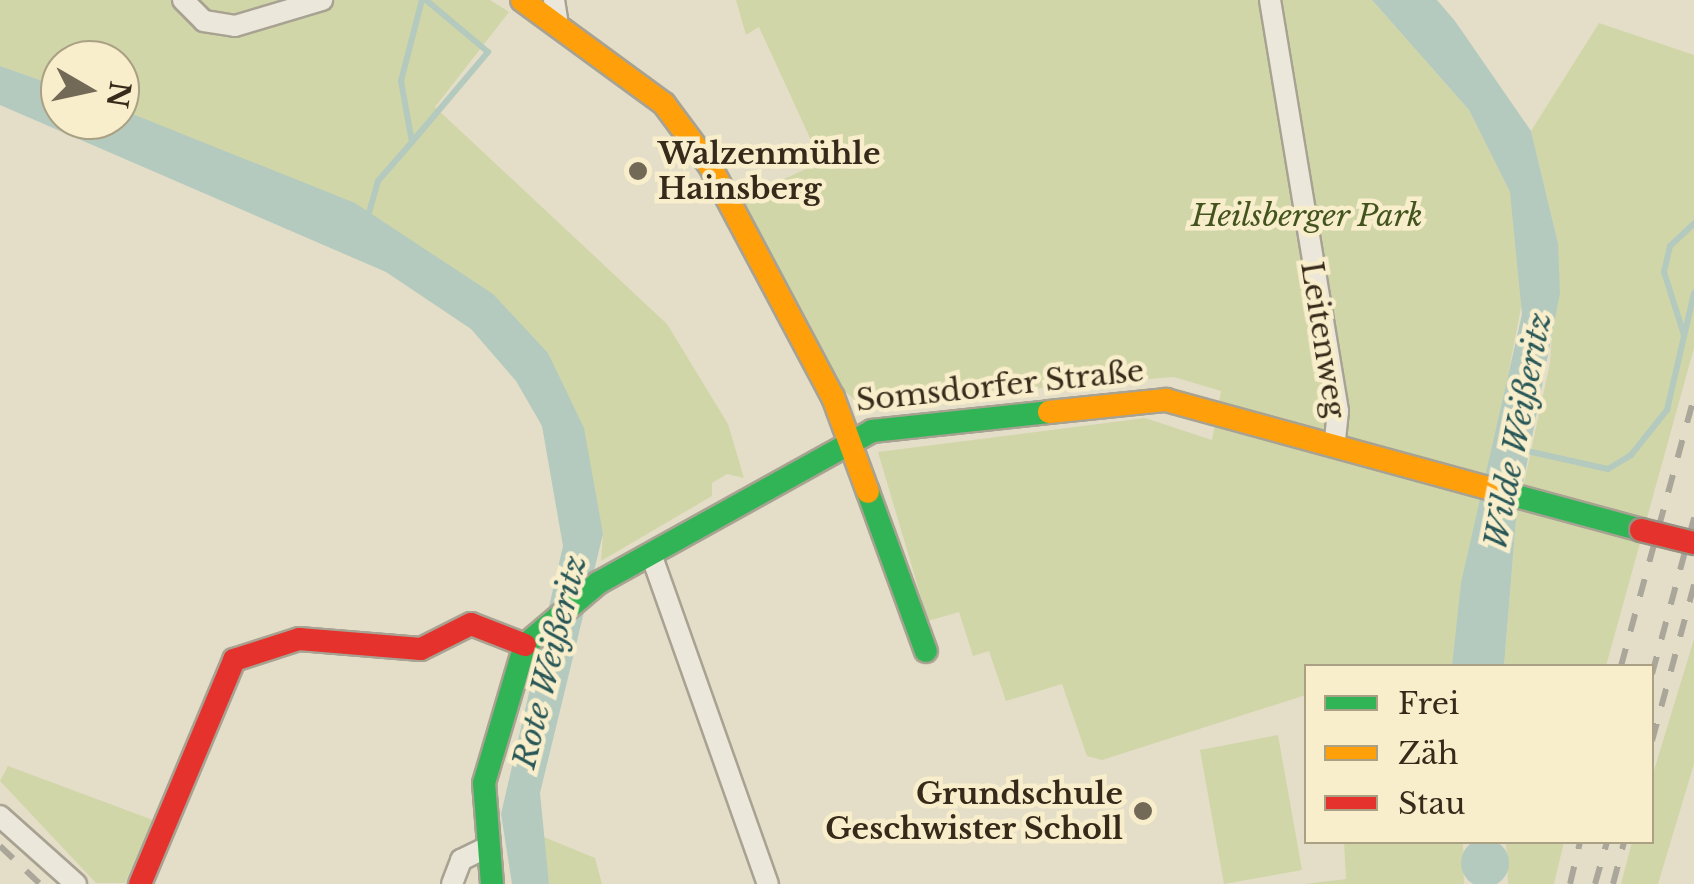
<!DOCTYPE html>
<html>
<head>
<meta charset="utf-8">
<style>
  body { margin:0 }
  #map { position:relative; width:1694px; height:884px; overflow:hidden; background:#e4dec8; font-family:"Libre Baskerville",serif }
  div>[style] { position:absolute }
  .green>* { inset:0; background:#d1d6a8 }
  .water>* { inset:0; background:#b4cabe }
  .round { border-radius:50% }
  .stream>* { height:6px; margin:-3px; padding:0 3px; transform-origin:3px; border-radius:3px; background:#b4cabe }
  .roads { filter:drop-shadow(2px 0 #a8a292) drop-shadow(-2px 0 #a8a292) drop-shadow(0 2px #a8a292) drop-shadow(0 -2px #a8a292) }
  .street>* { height:20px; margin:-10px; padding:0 10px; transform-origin:10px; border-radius:10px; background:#ebe7da }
  .fast>* { height:22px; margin:-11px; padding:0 11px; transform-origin:11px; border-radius:11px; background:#30b455 }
  .slow>* { height:22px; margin:-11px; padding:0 11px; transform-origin:11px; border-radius:11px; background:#ff9f0a }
  .jam>* { height:22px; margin:-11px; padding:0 11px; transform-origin:11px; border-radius:11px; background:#e5322d }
  .rail>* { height:6px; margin-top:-3px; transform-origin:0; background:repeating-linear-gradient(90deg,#aaa69a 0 18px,transparent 0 36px) }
  .bridges { filter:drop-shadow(2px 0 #989182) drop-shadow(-2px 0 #989182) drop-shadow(0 2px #989182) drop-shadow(0 -2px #989182) }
  .jam-bridge>* { height:22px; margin:-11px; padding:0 11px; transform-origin:11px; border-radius:11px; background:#e5322d }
  .dots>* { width:28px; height:28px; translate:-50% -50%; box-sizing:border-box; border:5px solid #f8eecb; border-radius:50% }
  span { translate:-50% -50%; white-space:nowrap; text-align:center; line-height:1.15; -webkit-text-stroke:9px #f8eecb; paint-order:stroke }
  .poi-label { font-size:30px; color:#362a1a; font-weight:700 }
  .left { translate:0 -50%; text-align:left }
  .right { translate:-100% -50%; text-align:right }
  .park-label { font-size:30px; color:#43541f; font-style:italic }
  .street-label { font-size:30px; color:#362a1a }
  .water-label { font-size:32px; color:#285757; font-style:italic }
  .legend { position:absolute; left:1304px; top:664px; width:350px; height:180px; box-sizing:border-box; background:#f8eecb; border:2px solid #aaa084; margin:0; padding:12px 18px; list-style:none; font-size:30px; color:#362a1a }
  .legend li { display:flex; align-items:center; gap:20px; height:50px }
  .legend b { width:50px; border:2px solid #aaa084 }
  .north { position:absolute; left:40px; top:40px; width:100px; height:100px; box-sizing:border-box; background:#f8eecb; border:2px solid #aaa084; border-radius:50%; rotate:99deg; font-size:28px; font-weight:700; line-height:40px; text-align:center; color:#362a1a }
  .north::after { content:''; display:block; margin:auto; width:35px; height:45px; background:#736957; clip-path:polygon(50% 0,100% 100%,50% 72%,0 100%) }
</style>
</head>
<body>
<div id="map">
  <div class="green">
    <i style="clip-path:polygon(0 0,490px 0,509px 12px,435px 107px,667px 324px,728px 424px,744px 478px,727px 474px,712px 483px,712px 496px,601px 561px,603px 534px,548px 353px,120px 109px,120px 60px,60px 60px,60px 87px,0 66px)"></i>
    <i style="clip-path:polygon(736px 0,1372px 0,1469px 110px,1510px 192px,1525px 287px,1452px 666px,1306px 666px,1306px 695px,1102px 760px,1087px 756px,1062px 684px,1006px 701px,989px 651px,973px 656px,959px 612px,928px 621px,878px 452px,1145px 418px,1212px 440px,1221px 391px,1174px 377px,859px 403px,842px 389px,740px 199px,821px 162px,759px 27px,746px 35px)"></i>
    <i style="clip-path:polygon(1599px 23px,1694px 55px,1694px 348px,1606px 666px,1504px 666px,1516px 520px,1550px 363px,1558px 243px,1531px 131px)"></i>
    <i style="clip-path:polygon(1694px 639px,1694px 764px,1658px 884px,1621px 884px,1632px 842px,1652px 842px,1652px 777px)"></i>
    <i style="clip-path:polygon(1278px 735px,1302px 870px,1224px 884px,1200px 750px)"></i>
    <i style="clip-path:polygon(8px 766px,153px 820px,125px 883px,96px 883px,0 781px)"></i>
    <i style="clip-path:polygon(539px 835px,595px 858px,602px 884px,549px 884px)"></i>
    <i style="clip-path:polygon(1344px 842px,1463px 842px,1464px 884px,1304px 884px,1346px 879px)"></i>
    <i style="clip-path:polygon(1506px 842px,1564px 842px,1554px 884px,1508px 884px)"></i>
  </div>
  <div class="water">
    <i style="clip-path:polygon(1372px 0,1437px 0,1455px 21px,1531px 131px,1558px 243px,1560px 293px,1516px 520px,1504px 666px,1452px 666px,1461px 583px,1522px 314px,1510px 192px,1469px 110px)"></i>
    <i style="clip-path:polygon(0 66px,60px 87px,60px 120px,120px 120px,120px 109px,355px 203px,493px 294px,548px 353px,584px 428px,603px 534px,540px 793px,549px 884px,512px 884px,501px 814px,563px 546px,542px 426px,516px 381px,471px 329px,386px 272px,0 105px)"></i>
    <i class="round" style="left:1461px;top:839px;width:48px;height:48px"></i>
  </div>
  <div class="stream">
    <i style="left:412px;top:142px;width:118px;rotate:-49.8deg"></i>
    <i style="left:488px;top:52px;width:81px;rotate:-140deg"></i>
    <i style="left:367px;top:220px;width:41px;rotate:-74.2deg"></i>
    <i style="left:378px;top:181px;width:52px;rotate:-48.9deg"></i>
    <i style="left:412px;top:142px;width:62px;rotate:-100.2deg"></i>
    <i style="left:401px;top:81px;width:84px;rotate:-75.5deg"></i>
    <i style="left:1684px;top:335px;width:66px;rotate:-107.6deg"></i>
    <i style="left:1664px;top:272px;width:27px;rotate:-77deg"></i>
    <i style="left:1670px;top:246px;width:33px;rotate:-43deg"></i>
    <i style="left:1522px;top:450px;width:88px;rotate:12.5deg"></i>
    <i style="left:1608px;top:469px;width:27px;rotate:-31deg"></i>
    <i style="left:1631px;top:455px;width:58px;rotate:-51.3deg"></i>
    <i style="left:1667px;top:410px;width:120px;rotate:-77deg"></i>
  </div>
  <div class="roads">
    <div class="street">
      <i style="left:183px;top:0;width:30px;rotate:45deg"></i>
      <i style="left:204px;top:21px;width:31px;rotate:9deg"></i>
      <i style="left:235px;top:26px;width:91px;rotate:-16.6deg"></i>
      <i style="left:554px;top:0;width:20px;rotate:81deg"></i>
      <i style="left:1270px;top:0;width:417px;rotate:80.6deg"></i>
      <i style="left:1338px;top:411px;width:31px;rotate:96deg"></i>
      <i style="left:651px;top:554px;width:350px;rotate:70.5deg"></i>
      <i style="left:0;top:816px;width:102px;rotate:41.8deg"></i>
      <i style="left:452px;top:884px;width:26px;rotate:-69deg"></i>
      <i style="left:461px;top:860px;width:25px;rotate:-26deg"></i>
    </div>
    <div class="fast">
      <i style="left:1494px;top:490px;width:152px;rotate:15.2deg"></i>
      <i style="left:868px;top:492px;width:169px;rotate:70deg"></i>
      <i style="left:492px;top:884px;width:101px;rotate:-94.5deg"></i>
      <i style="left:484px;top:783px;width:144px;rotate:-73.5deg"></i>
      <i style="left:525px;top:645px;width:96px;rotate:-40.3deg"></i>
      <i style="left:598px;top:583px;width:313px;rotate:-29deg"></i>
      <i style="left:872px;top:431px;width:178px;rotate:-6.1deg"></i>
    </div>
    <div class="slow">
      <i style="left:522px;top:0;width:176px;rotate:36.2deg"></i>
      <i style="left:664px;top:104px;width:77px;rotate:53.4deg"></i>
      <i style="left:710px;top:166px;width:262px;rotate:62deg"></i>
      <i style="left:833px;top:397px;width:101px;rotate:69.8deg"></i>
      <i style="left:1049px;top:412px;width:118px;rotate:-5.9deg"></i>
      <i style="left:1166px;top:400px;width:340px;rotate:15.3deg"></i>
    </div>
    <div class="jam">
      <i style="left:140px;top:884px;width:243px;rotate:-67.2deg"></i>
      <i style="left:234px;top:660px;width:68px;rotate:-17.9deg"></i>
      <i style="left:299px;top:639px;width:122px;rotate:4.7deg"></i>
      <i style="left:421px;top:649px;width:56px;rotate:-26.6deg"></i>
      <i style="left:471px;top:624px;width:58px;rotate:21.3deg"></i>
    </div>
  </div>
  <div class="rail">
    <i style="left:1621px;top:666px;width:278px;rotate:-74.8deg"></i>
    <i style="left:1652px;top:674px;width:162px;rotate:-74.9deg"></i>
    <i style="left:1652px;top:741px;width:162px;rotate:-74.9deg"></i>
    <i style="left:0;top:846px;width:55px;rotate:43.5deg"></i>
    <i style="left:1570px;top:884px;width:43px;rotate:-76.6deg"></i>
    <i style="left:1595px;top:884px;width:44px;rotate:-74.1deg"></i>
    <i style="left:1613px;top:884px;width:43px;rotate:-75.3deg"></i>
  </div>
  <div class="bridges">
    <div class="jam-bridge">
      <i style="left:1641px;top:530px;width:55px;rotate:13.8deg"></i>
    </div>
  </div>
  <div class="dots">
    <i style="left:638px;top:171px;background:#736957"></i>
    <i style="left:1143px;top:811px;background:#736957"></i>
  </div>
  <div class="poi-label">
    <span class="left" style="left:658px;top:171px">Walzenmühle<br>Hainsberg</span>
    <span class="right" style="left:1123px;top:811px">Grundschule<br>Geschwister Scholl</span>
  </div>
  <div class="park-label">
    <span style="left:1307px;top:216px">Heilsberger Park</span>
  </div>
  <div class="street-label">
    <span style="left:1323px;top:340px;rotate:81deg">Leitenweg</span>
    <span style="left:1000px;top:386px;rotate:-6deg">Somsdorfer Straße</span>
  </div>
  <div class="water-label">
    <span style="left:1518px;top:431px;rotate:-79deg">Wilde Weißeritz</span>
    <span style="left:550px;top:662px;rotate:-76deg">Rote Weißeritz</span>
  </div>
  <ul class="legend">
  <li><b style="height:12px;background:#30b455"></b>Frei</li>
  <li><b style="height:12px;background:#ff9f0a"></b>Zäh</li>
  <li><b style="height:12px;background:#e5322d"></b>Stau</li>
  </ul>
  <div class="north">N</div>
</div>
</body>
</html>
